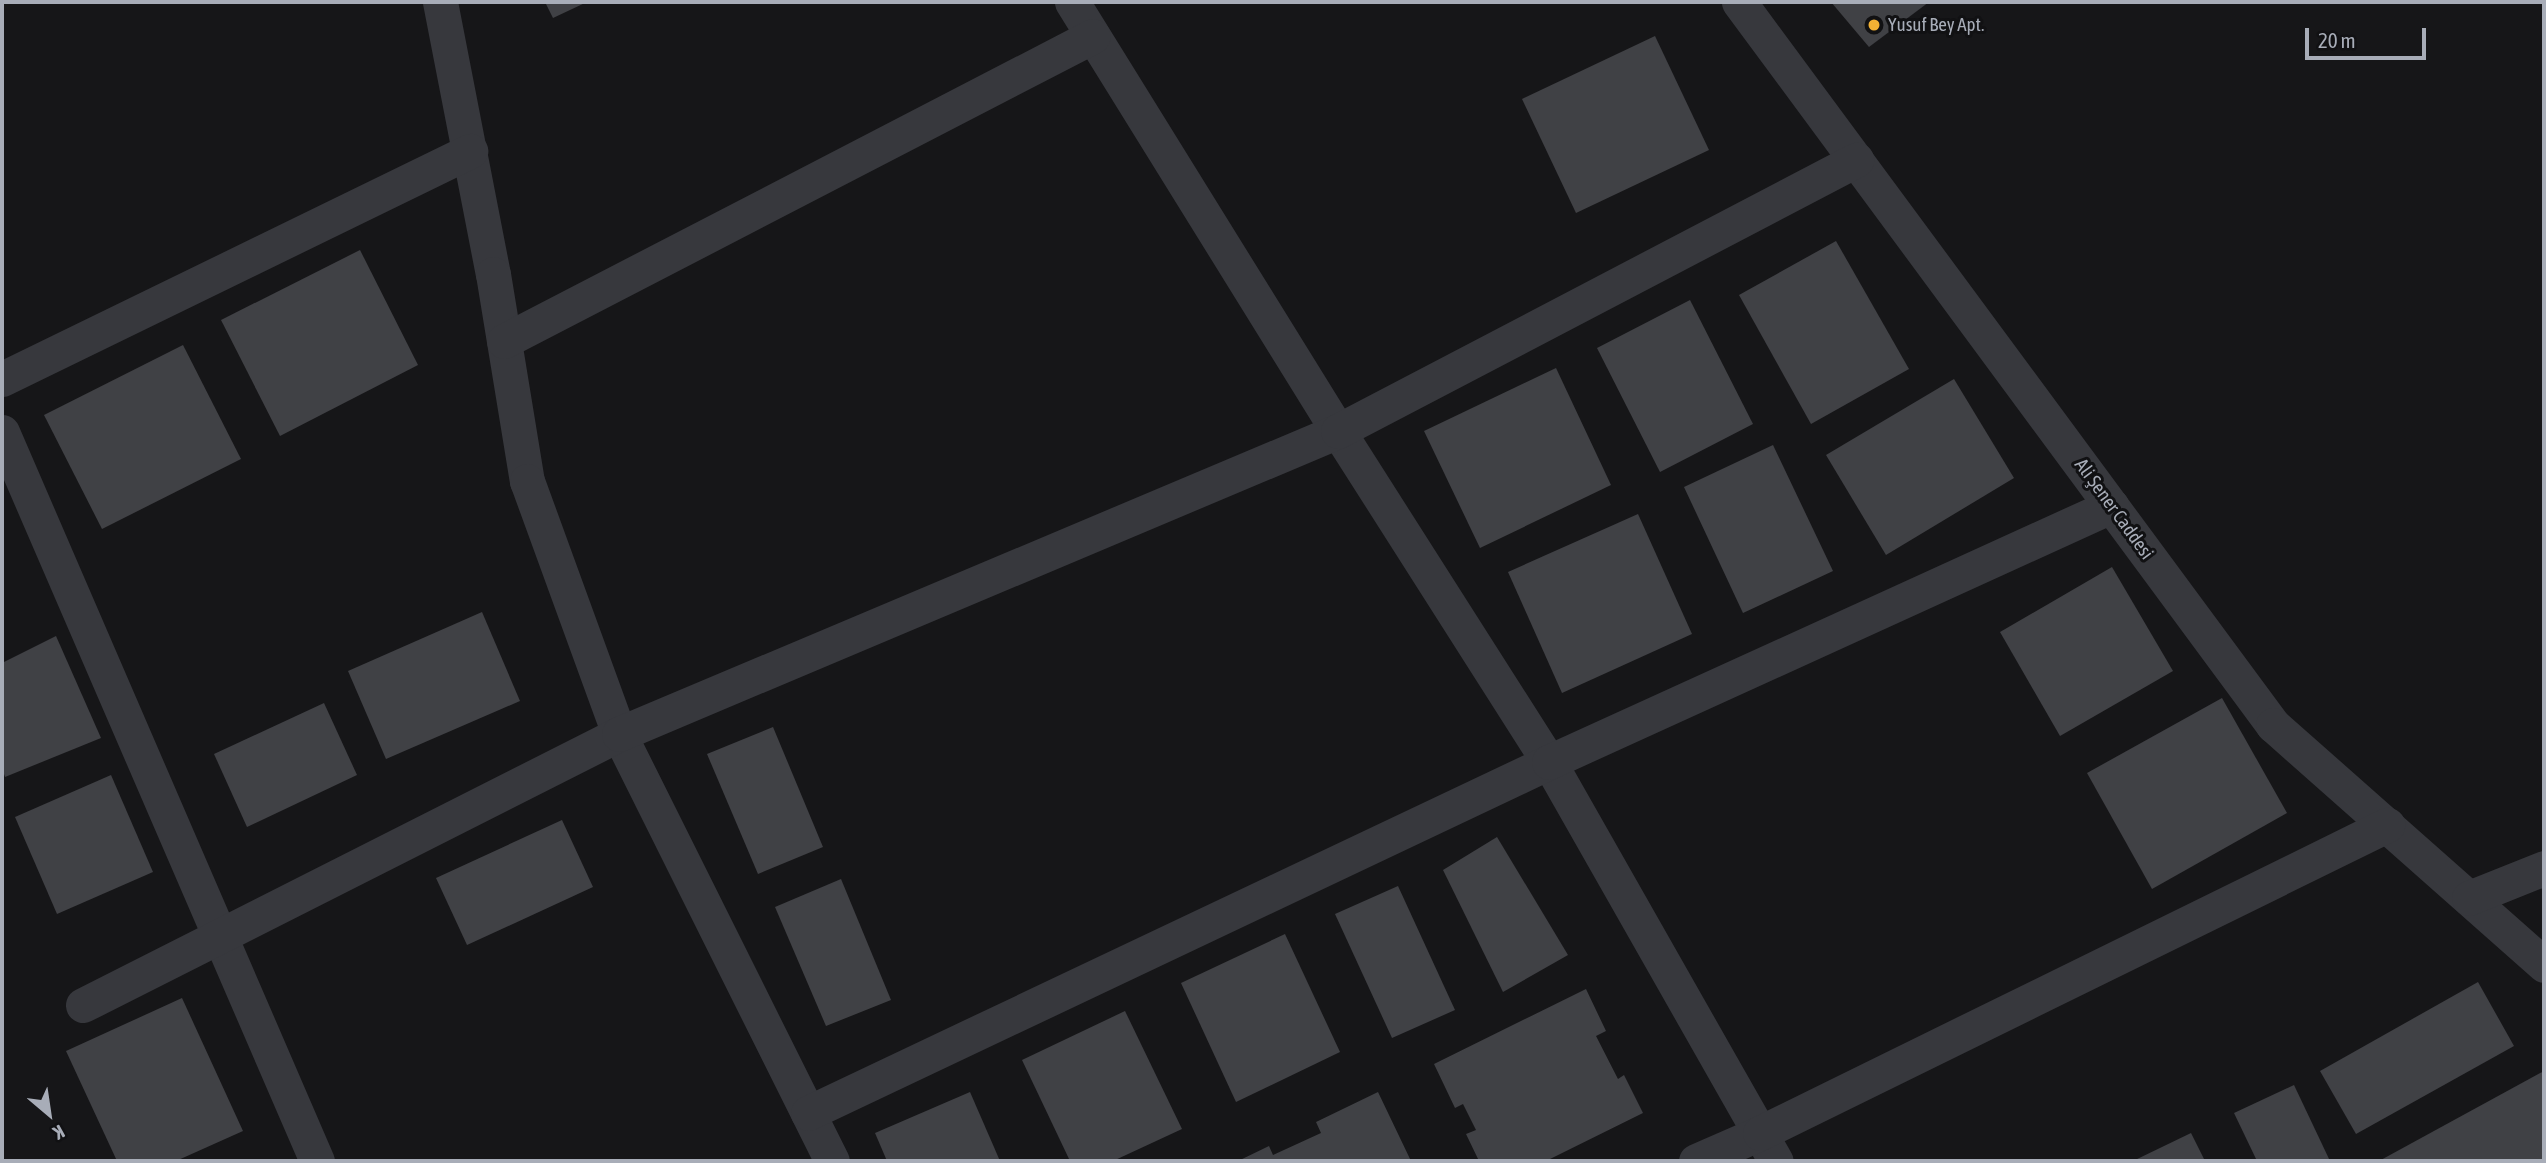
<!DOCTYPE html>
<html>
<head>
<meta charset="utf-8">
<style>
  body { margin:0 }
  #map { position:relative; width:2546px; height:1163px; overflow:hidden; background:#161618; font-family:"Asap Condensed",sans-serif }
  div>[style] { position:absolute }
  .building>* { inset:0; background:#404145 }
  .street>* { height:35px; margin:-17.5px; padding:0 17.5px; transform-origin:17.5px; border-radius:17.5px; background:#37383d }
  .dots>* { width:19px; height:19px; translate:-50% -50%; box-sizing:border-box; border:4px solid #111113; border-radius:50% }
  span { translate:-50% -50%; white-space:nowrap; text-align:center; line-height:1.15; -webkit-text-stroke:6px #111113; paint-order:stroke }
  .poi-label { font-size:19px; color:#a8adb8 }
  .left { translate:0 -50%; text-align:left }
  .street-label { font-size:19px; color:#a8adb8 }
  .frame { position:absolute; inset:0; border:4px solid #a8adb8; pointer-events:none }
  .north { position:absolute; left:14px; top:1079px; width:70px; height:70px; -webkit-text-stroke:5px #111113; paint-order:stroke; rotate:151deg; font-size:19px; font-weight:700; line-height:28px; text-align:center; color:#a8adb8 }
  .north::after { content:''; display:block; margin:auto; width:24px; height:32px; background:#a8adb8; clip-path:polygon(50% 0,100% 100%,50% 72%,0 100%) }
  .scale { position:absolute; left:2305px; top:28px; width:121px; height:32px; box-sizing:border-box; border:4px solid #a8adb8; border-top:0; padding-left:9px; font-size:21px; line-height:24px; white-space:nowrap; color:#a8adb8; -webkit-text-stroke:5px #111113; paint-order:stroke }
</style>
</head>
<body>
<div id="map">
  <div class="building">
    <i style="clip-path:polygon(545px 2px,587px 2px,553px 18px)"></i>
    <i style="clip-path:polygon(1831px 2px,1929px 2px,1869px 47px)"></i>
    <i style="clip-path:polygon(1655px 36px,1709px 150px,1576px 213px,1522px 99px)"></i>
    <i style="clip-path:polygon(1836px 241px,1909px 369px,1811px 424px,1739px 295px)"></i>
    <i style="clip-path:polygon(360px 250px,418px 365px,280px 436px,221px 320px)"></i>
    <i style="clip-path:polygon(1690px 300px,1753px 424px,1660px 472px,1597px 348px)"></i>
    <i style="clip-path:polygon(183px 345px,241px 459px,102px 529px,44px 415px)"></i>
    <i style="clip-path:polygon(1556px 368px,1611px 485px,1480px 548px,1424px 431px)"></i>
    <i style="clip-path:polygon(1954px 379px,2014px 478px,1886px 555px,1826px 455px)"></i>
    <i style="clip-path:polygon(1773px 445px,1833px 571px,1743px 613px,1684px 487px)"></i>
    <i style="clip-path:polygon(1638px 514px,1692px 634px,1562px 693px,1508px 572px)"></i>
    <i style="clip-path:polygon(2112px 567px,2173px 671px,2060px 736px,2000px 632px)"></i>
    <i style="clip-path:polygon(482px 612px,520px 701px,386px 759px,348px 671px)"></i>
    <i style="clip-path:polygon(56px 636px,101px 738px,5px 777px,2px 768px,2px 663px)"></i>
    <i style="clip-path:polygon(2222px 698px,2287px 813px,2152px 889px,2087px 773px)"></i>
    <i style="clip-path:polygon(324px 703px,357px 775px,247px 827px,214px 754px)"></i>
    <i style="clip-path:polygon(773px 727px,823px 847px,758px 874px,707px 754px)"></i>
    <i style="clip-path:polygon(111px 775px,153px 872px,57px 914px,15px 817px)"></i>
    <i style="clip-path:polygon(562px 820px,593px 887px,467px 945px,436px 878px)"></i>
    <i style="clip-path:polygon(1497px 837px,1568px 955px,1503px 992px,1443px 870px)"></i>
    <i style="clip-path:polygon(841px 879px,891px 1000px,826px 1026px,775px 907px)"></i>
    <i style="clip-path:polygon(1398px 886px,1455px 1010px,1392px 1038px,1335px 914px)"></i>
    <i style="clip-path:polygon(1285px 934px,1340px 1052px,1236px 1102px,1181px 983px)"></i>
    <i style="clip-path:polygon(2478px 982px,2514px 1046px,2356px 1134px,2320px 1071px)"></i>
    <i style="clip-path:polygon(1586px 989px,1606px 1031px,1596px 1036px,1618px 1079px,1624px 1075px,1643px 1113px,1546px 1161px,1479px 1161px,1466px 1134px,1476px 1130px,1463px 1104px,1455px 1108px,1434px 1064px)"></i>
    <i style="clip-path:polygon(182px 998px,243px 1131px,176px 1161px,117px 1161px,66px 1051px)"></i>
    <i style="clip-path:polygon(1125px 1011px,1182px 1129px,1113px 1161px,1070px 1161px,1022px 1060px)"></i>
    <i style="clip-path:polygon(2544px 1071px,2544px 1161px,2379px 1161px)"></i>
    <i style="clip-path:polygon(2294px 1085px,2330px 1161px,2257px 1161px,2234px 1113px)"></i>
    <i style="clip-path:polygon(970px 1092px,1000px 1161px,887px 1161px,875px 1133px)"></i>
    <i style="clip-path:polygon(1378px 1092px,1411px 1161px,1238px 1161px,1269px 1146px,1273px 1155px,1321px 1133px,1316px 1122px)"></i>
    <i style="clip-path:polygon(2191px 1133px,2205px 1161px,2133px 1161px)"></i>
  </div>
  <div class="street">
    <i style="left:440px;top:2px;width:277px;rotate:79deg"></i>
    <i style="left:493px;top:274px;width:210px;rotate:80.7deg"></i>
    <i style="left:527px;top:481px;width:269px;rotate:70deg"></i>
    <i style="left:619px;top:734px;width:477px;rotate:63.5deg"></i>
    <i style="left:1072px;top:2px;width:505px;rotate:58.2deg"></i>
    <i style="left:1338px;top:431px;width:393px;rotate:57.5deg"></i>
    <i style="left:1549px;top:762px;width:459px;rotate:60.4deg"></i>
    <i style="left:1739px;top:2px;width:899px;rotate:53.55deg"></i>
    <i style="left:2273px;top:725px;width:362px;rotate:41.5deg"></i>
    <i style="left:504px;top:341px;width:663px;rotate:-27.38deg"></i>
    <i style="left:2px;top:379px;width:521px;rotate:-25.97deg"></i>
    <i style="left:2px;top:432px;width:794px;rotate:66.63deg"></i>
    <i style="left:2469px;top:898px;width:81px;rotate:-21.8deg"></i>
    <i style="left:83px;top:1005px;width:601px;rotate:-26.82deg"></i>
    <i style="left:619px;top:734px;width:780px;rotate:-22.85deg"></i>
    <i style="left:1338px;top:431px;width:585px;rotate:-27.62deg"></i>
    <i style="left:808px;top:1113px;width:820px;rotate:-25.35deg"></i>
    <i style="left:1549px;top:762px;width:618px;rotate:-24.49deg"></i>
    <i style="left:1696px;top:1161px;width:70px;rotate:-23.6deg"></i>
    <i style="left:1760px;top:1133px;width:699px;rotate:-26.16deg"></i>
  </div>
  <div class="dots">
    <i style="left:1874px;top:25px;background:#f2b134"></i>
  </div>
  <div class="poi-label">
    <span class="left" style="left:1888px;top:25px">Yusuf Bey Apt.</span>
  </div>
  <div class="street-label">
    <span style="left:2114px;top:509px;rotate:54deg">Ali Şener Caddesi</span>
  </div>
  <div class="frame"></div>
  <div class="north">K</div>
  <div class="scale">20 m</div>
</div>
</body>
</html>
